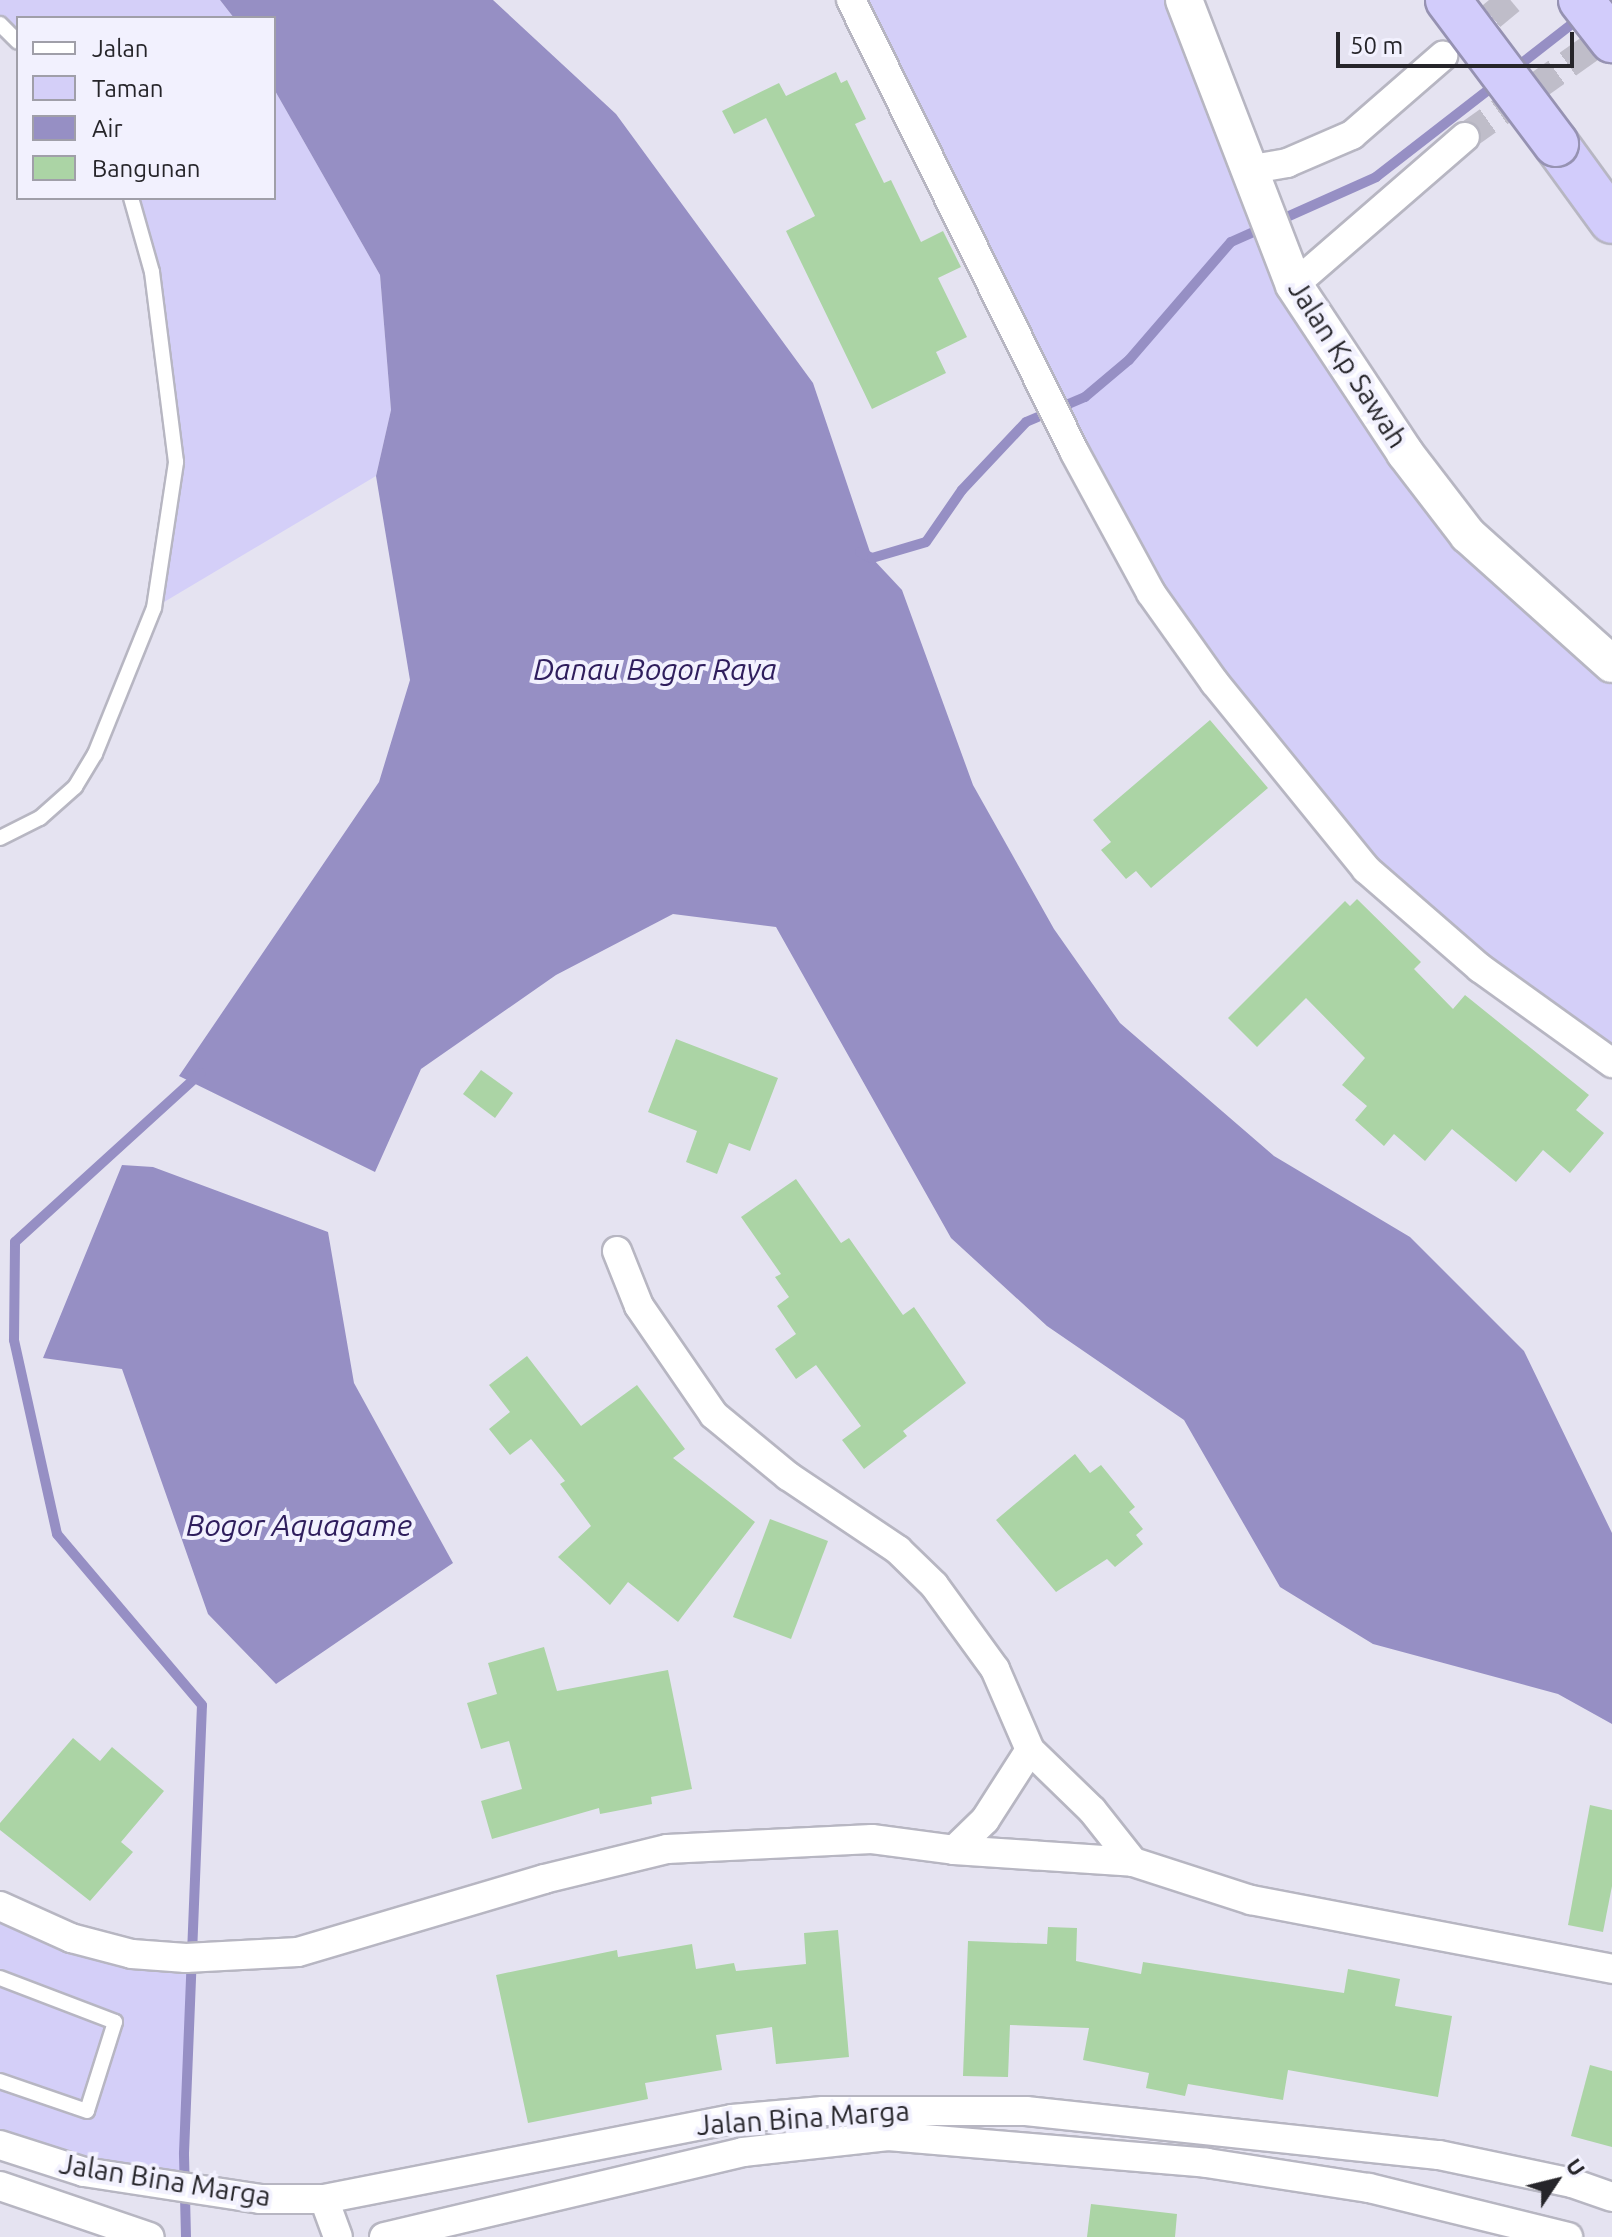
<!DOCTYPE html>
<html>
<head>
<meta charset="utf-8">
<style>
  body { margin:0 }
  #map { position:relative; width:1612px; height:2237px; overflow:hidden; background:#e5e3f1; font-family:Ubuntu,sans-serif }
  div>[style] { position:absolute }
  .green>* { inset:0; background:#d4cff8 }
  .water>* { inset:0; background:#968fc4 }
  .stream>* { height:10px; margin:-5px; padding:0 5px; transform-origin:5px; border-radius:5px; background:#968fc4 }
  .building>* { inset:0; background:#abd4a5 }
  .minor-tunnel>* { height:28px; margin-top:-14px; transform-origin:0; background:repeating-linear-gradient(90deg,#bfbdc9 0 28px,transparent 0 42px) }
  .roads { filter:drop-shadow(2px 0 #b7b6c2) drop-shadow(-2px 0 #b7b6c2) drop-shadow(0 2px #b7b6c2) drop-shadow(0 -2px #b7b6c2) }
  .service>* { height:14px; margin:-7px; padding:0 7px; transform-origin:7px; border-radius:7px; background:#fff }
  .minor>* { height:28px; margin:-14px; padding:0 14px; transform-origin:14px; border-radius:14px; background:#fff }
  .tertiary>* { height:36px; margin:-18px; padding:0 18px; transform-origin:18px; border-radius:18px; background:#fff }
  .motorway>* { height:44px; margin:-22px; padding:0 22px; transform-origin:22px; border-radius:22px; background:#d2ccfb }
  .bridges { filter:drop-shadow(2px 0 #9692b2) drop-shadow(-2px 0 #9692b2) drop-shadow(0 2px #9692b2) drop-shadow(0 -2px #9692b2) }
  .motorway-bridge>* { height:44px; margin:-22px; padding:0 22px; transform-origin:22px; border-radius:22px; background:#d2ccfb }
  span { translate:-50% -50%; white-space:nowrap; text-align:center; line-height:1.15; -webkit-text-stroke:8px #f2f1fe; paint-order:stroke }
  .street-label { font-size:28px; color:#26252a }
  .water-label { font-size:30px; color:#2f1e5d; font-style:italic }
  .legend { position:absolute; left:16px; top:16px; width:260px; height:184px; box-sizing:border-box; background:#f2f1fe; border:2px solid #a09fa9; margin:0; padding:10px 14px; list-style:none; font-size:24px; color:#26252a }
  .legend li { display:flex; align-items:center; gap:16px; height:40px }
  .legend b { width:40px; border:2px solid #a09fa9 }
  .north { position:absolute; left:1516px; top:2141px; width:80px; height:80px; -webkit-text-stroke:6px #f2f1fe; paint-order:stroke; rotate:55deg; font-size:22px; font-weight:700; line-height:32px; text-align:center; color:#26252a }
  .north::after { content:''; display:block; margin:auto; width:28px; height:36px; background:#26252a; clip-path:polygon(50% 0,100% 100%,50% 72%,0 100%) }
  .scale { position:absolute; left:1336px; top:32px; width:238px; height:36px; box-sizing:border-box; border:4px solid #26252a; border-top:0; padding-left:10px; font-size:24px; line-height:28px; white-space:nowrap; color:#26252a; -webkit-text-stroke:6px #f2f1fe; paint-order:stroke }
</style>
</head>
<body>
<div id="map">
  <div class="green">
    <i style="clip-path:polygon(0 0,220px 0,234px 18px,18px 18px,18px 42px,0 24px)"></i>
    <i style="clip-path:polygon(851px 0,1184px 0,1288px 271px,1470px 537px,1612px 664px,1612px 1063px,1366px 869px,1151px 593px)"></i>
    <i style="clip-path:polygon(274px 89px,380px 275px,391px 410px,376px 476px,154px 608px,176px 462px,168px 375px,131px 198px,274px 198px)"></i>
    <i style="clip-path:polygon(0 1906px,193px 1957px,185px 2184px,0 2145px)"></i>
  </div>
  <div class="water">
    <i style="clip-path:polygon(220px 0,493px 0,616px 114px,813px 383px,872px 558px,902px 590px,973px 785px,1054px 929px,1120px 1023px,1274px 1156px,1410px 1237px,1524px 1351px,1612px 1533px,1612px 1724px,1558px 1694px,1373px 1644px,1280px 1587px,1184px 1420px,1047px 1326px,951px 1238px,776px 927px,673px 914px,556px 975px,421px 1069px,375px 1172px,179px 1076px,379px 782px,410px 680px,376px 476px,391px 410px,380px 275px,274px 89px,274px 18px,234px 18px)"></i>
    <i style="clip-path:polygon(122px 1165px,153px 1167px,328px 1232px,354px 1383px,453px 1563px,276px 1684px,208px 1614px,122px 1369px,43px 1358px)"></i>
  </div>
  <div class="stream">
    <i style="left:1513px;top:70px;width:88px;rotate:-38deg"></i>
    <i style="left:860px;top:552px;width:13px;rotate:27deg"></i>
    <i style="left:872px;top:558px;width:56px;rotate:-16.5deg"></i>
    <i style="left:926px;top:542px;width:63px;rotate:-55.3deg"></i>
    <i style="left:962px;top:490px;width:93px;rotate:-46.7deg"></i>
    <i style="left:1026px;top:422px;width:64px;rotate:-23deg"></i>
    <i style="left:1085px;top:397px;width:57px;rotate:-40.1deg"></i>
    <i style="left:1129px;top:360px;width:156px;rotate:-49.2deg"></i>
    <i style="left:1231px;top:242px;width:159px;rotate:-24.1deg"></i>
    <i style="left:1376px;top:177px;width:153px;rotate:-37.8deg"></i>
    <i style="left:186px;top:2237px;width:84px;rotate:-91.4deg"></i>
    <i style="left:184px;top:2153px;width:448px;rotate:-87.7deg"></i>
    <i style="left:202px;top:1705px;width:224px;rotate:-130.3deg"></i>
    <i style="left:57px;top:1534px;width:199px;rotate:-102.5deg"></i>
    <i style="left:14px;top:1340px;width:98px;rotate:-89.4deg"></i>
    <i style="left:15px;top:1242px;width:251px;rotate:-42.3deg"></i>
  </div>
  <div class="building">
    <i style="clip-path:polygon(836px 72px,841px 83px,847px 80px,866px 119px,855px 124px,884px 183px,891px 180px,921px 242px,943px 231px,961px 267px,938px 278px,967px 337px,936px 352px,946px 373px,872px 409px,786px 231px,815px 216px,766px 118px,734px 134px,722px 111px,779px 83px,786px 96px)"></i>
    <i style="clip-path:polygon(1210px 720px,1268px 788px,1151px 888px,1136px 871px,1126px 879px,1101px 850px,1111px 842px,1093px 820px)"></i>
    <i style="clip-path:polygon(1357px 899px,1421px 962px,1414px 969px,1453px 1009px,1465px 995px,1589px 1095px,1576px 1110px,1604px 1133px,1570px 1173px,1543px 1150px,1516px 1182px,1452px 1129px,1425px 1161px,1394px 1134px,1384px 1146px,1355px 1120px,1367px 1106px,1342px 1085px,1365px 1058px,1306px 998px,1257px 1047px,1228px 1018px,1345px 901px,1350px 906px)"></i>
    <i style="clip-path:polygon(676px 1039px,778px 1078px,750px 1151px,729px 1143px,717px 1174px,686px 1162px,697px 1131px,648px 1112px)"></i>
    <i style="clip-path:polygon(481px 1070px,513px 1093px,495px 1118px,463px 1094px)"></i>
    <i style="clip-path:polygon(796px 1179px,841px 1243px,849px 1238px,903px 1315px,914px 1307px,966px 1383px,903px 1431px,907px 1436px,864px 1469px,842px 1440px,861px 1426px,816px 1365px,796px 1379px,775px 1349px,796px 1334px,777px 1306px,789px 1297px,775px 1277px,781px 1274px,741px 1217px)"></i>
    <i style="clip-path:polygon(527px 1356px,581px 1426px,637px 1385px,685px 1449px,673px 1458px,755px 1522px,678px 1622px,628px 1582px,610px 1605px,558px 1557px,591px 1526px,560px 1484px,565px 1481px,531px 1439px,510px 1455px,489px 1429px,510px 1412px,489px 1385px)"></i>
    <i style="clip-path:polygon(1075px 1454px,1090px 1473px,1101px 1465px,1135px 1507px,1129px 1512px,1143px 1529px,1136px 1535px,1143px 1544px,1115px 1567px,1107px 1559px,1056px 1592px,996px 1520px)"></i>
    <i style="clip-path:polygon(770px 1519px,828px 1541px,791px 1639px,733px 1617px)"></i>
    <i style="clip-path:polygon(544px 1647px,557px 1691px,668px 1670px,692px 1789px,651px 1797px,652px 1804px,600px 1814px,599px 1808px,492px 1839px,481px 1801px,522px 1789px,509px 1741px,481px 1749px,467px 1703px,497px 1694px,488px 1663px)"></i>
    <i style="clip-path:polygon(73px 1738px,100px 1761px,112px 1747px,164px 1791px,121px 1842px,133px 1852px,90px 1901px,0 1830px,0 1823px)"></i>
    <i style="clip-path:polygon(1590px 1805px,1612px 1810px,1612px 1886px,1603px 1932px,1568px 1925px)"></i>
    <i style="clip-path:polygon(1048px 1927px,1077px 1928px,1076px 1961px,1141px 1974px,1143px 1962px,1344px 1993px,1348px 1969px,1400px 1979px,1395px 2006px,1452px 2016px,1438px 2097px,1288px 2070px,1283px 2100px,1188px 2084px,1185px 2096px,1146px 2088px,1149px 2073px,1083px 2060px,1089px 2028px,1010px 2025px,1008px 2077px,963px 2076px,968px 1941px,1047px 1944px)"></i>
    <i style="clip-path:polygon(838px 1930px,849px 2057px,776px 2064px,772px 2027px,716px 2035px,722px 2070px,645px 2083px,648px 2099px,528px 2123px,496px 1975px,617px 1950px,618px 1957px,692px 1944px,696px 1969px,734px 1963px,736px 1971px,806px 1964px,804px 1933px)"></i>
    <i style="clip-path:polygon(1590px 2065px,1612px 2071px,1612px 2147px,1571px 2136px)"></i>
    <i style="clip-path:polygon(1091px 2204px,1177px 2214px,1175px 2237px,1087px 2237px)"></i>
  </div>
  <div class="minor-tunnel">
    <i style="left:1459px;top:43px;width:67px;rotate:-39.6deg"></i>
    <i style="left:1465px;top:137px;width:180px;rotate:-35.3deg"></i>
  </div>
  <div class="roads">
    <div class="service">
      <i style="left:0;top:24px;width:25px;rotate:45deg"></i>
      <i style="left:0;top:838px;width:45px;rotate:-26.6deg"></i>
      <i style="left:40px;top:818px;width:47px;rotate:-41.5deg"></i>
      <i style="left:75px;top:787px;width:39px;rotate:-59deg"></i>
      <i style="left:95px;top:754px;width:157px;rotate:-68deg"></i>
      <i style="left:154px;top:608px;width:148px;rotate:-81.4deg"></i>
      <i style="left:176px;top:462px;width:192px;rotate:-97.2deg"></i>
      <i style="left:152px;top:272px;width:77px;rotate:-105.8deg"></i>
      <i style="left:0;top:1978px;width:123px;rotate:20.9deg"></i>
      <i style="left:115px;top:2022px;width:93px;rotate:107.5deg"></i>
      <i style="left:87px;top:2111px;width:92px;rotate:-161deg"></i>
    </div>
    <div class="minor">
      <i style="left:851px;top:0;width:505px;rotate:63.69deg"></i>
      <i style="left:1075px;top:453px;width:159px;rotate:61.5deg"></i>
      <i style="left:1151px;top:593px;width:110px;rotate:54.6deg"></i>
      <i style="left:1215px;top:683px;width:240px;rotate:50.9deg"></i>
      <i style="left:1366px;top:869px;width:151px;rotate:41deg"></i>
      <i style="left:1480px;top:968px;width:163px;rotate:35.7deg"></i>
      <i style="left:1253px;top:169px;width:35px;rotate:-10deg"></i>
      <i style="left:1287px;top:163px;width:71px;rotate:-23.3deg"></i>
      <i style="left:1352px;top:135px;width:121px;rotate:-41deg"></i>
      <i style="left:1294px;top:285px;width:226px;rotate:-40.9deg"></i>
      <i style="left:617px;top:1251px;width:59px;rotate:68.2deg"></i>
      <i style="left:639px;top:1306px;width:132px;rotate:55.5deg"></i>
      <i style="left:714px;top:1415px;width:96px;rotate:39.5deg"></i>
      <i style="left:788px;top:1476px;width:133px;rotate:33.9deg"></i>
      <i style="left:898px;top:1550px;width:50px;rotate:44.2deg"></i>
      <i style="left:934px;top:1585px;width:104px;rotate:54deg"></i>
      <i style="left:995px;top:1669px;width:88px;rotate:66.6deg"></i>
      <i style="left:1030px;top:1750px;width:86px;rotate:44.1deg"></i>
      <i style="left:1092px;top:1810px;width:66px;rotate:51.7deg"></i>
      <i style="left:954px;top:1850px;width:43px;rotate:-44.1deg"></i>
      <i style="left:985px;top:1820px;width:83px;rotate:-57.3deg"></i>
      <i style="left:0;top:1906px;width:78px;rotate:24.3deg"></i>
      <i style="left:71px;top:1938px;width:63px;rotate:14.7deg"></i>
      <i style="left:132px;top:1954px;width:54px;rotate:4.2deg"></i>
      <i style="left:186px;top:1958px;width:112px;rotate:-3.1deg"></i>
      <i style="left:298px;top:1952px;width:257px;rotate:-16.5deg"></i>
      <i style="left:544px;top:1879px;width:127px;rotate:-13.7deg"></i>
      <i style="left:667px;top:1849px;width:205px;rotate:-2.8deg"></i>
      <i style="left:872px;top:1839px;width:83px;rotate:7.6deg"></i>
      <i style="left:954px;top:1850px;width:179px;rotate:3.8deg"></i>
      <i style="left:1133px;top:1862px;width:124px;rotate:17.9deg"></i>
      <i style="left:1251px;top:1900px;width:368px;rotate:10.8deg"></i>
      <i style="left:0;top:2145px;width:88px;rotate:17.8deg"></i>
      <i style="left:84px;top:2172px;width:178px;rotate:8.7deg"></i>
      <i style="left:260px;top:2199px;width:64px"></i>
      <i style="left:324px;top:2199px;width:416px;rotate:-11.1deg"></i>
      <i style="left:732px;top:2119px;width:91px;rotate:-5deg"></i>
      <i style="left:823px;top:2111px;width:203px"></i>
      <i style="left:1026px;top:2111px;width:415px;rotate:6.1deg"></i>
      <i style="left:1439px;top:2155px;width:136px;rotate:11.9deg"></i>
      <i style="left:1572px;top:2183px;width:42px;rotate:19.3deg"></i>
      <i style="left:0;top:2186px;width:158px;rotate:18.8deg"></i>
      <i style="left:324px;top:2199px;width:40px;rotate:69.8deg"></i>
      <i style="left:384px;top:2237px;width:369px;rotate:-13.3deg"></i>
      <i style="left:743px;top:2152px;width:146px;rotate:-6.3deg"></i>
      <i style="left:888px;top:2136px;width:320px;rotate:4.8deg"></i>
      <i style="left:1207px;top:2163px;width:164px;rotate:8.8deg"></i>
      <i style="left:1369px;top:2188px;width:205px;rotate:13.8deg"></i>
    </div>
    <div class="tertiary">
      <i style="left:1184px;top:0;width:305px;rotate:68.9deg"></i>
      <i style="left:1294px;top:285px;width:201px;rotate:56.5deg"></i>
      <i style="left:1405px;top:453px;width:103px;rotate:52.5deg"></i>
      <i style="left:1468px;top:535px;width:193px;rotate:41.9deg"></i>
    </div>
    <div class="motorway">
      <i style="left:1556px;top:144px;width:95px;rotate:54deg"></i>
    </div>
  </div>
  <div class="bridges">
    <div class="motorway-bridge">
      <i style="left:1448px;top:0;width:180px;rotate:53.1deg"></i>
      <i style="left:1581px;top:0;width:51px;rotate:52.2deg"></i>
    </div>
  </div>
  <div class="street-label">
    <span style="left:1348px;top:364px;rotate:57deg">Jalan Kp Sawah</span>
    <span style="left:803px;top:2118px;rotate:-4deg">Jalan Bina Marga</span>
    <span style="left:165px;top:2180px;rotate:9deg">Jalan Bina Marga</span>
  </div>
  <div class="water-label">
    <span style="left:655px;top:669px">Danau Bogor Raya</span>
    <span style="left:299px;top:1525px">Bogor Aquagame</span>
  </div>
  <ul class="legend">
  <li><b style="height:10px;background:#fff"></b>Jalan</li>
  <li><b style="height:22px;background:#d4cff8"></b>Taman</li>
  <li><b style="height:22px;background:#968fc4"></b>Air</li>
  <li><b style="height:22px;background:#abd4a5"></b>Bangunan</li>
  </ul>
  <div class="north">U</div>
  <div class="scale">50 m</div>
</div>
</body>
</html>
